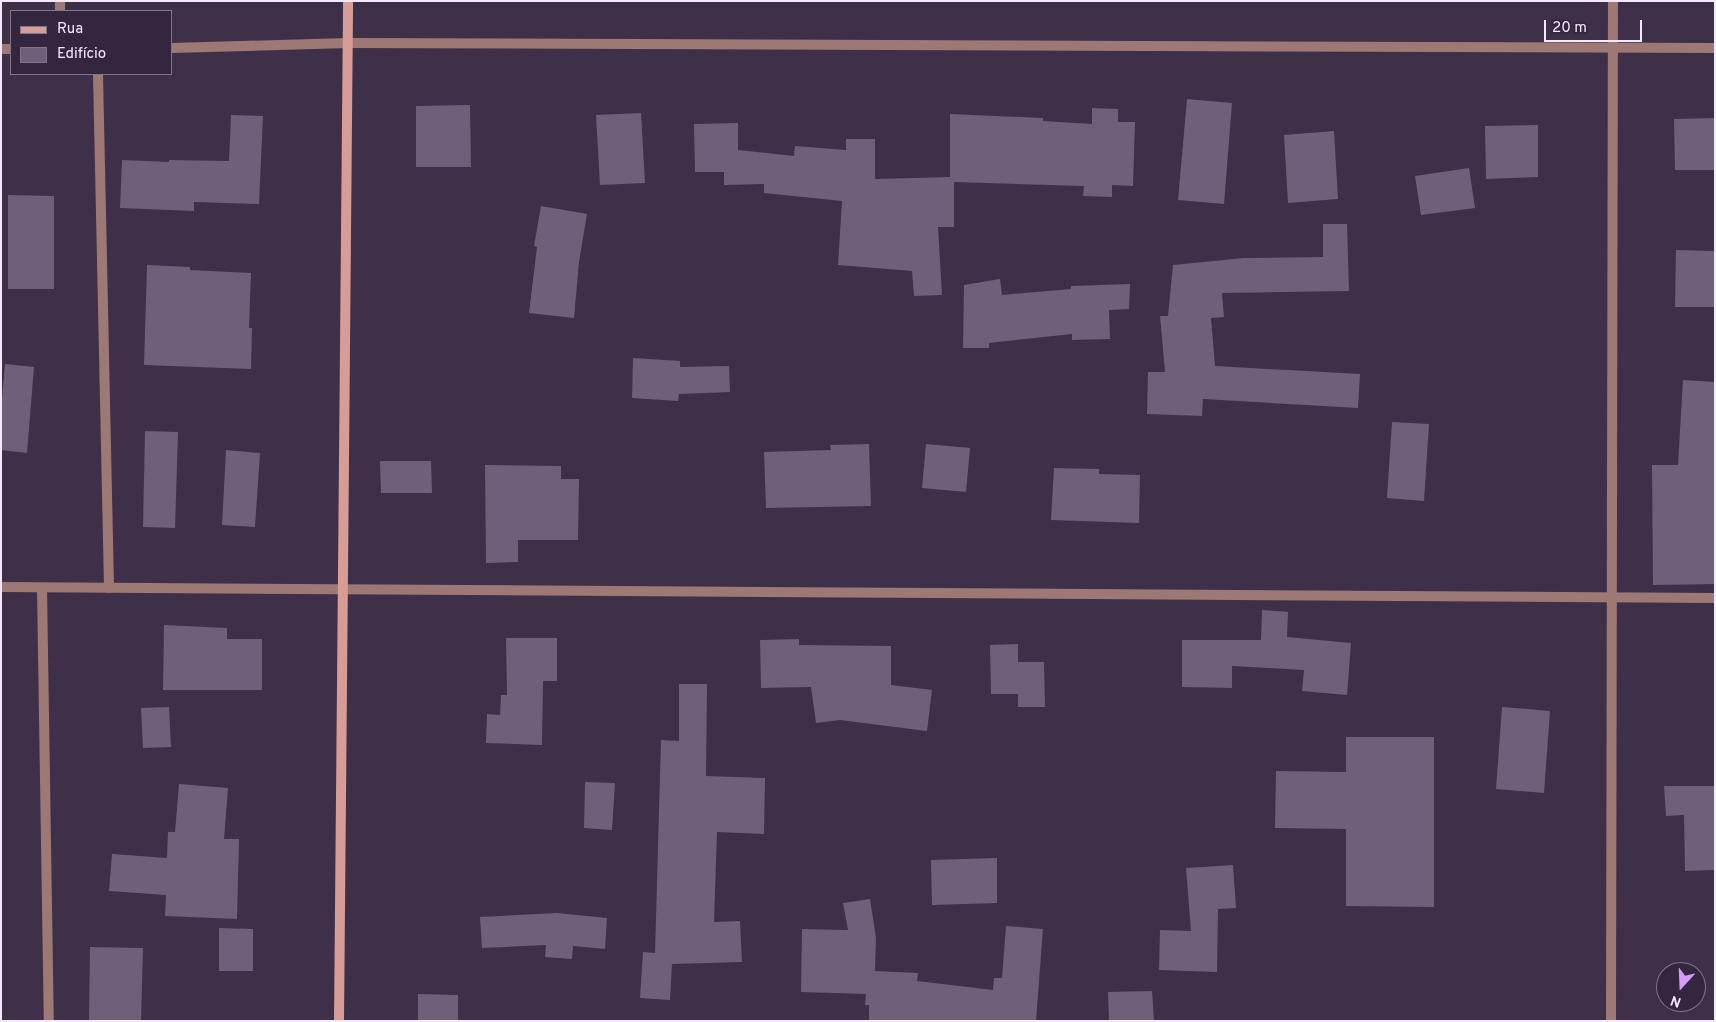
<!DOCTYPE html>
<html>
<head>
<meta charset="utf-8">
<style>
  body { margin:0 }
  #map { position:relative; width:1716px; height:1022px; overflow:hidden; background:#3e3049; font-family:Overpass,sans-serif }
  div>[style] { position:absolute }
  .building>* { inset:0; background:#6e5f7b }
  .street>* { height:10px; margin:-5px; padding:0 5px; transform-origin:5px; border-radius:5px; background:#9e7874 }
  .secondary>* { height:10px; margin:-5px; padding:0 5px; transform-origin:5px; border-radius:5px; background:#d79c96 }
  span { translate:-50% -50%; white-space:nowrap; text-align:center; line-height:1.15; -webkit-text-stroke:5px #34263f; paint-order:stroke }
  .frame { position:absolute; inset:0; border:2px solid #f3ebfb; pointer-events:none }
  .legend { position:absolute; left:10px; top:10px; width:162px; height:65px; box-sizing:border-box; background:#34263f; border:1px solid #80758a; margin:0; padding:6px 9px; list-style:none; font-size:15px; color:#f3ebfb }
  .legend li { display:flex; align-items:center; gap:10px; height:25px }
  .legend b { width:25px; border:1px solid #80758a }
  .north { position:absolute; left:1656px; top:962px; width:50px; height:50px; box-sizing:border-box; background:#34263f; border:1px solid #80758a; border-radius:50%; rotate:200deg; font-size:14px; font-weight:700; line-height:20px; text-align:center; color:#f3ebfb }
  .north::after { content:''; display:block; margin:auto; width:18px; height:22px; background:#d59cfb; clip-path:polygon(50% 0,100% 100%,50% 72%,0 100%) }
  .scale { position:absolute; left:1544px; top:20px; width:98px; height:22px; box-sizing:border-box; border:2px solid #f3ebfb; border-top:0; padding-left:6px; font-size:15px; line-height:18px; white-space:nowrap; color:#f3ebfb; -webkit-text-stroke:4px #34263f; paint-order:stroke }
</style>
</head>
<body>
<div id="map">
  <div class="building">
    <i style="clip-path:polygon(1187px 99px,1232px 103px,1224px 204px,1178px 200px)"></i>
    <i style="clip-path:polygon(470px 105px,471px 167px,416px 167px,416px 106px)"></i>
    <i style="clip-path:polygon(1092px 108px,1118px 109px,1118px 122px,1135px 122px,1133px 186px,1112px 185px,1112px 197px,1083px 196px,1084px 186px,954px 182px,954px 227px,938px 227px,942px 295px,914px 296px,912px 271px,838px 265px,842px 201px,764px 193px,764px 184px,724px 185px,724px 172px,695px 172px,694px 124px,738px 123px,738px 150px,794px 156px,795px 146px,846px 150px,846px 139px,875px 139px,875px 179px,950px 177px,950px 114px,1043px 118px,1043px 121px,1092px 124px)"></i>
    <i style="clip-path:polygon(641px 113px,645px 183px,600px 185px,596px 115px)"></i>
    <i style="clip-path:polygon(231px 115px,263px 116px,259px 204px,194px 202px,194px 211px,120px 208px,122px 160px,169px 162px,169px 160px,229px 161px)"></i>
    <i style="clip-path:polygon(1715px 118px,1715px 170px,1675px 170px,1674px 119px)"></i>
    <i style="clip-path:polygon(1538px 125px,1538px 177px,1486px 179px,1485px 126px)"></i>
    <i style="clip-path:polygon(1334px 131px,1338px 199px,1288px 203px,1284px 135px)"></i>
    <i style="clip-path:polygon(1469px 168px,1475px 208px,1421px 215px,1415px 176px)"></i>
    <i style="clip-path:polygon(8px 195px,54px 196px,54px 289px,8px 289px)"></i>
    <i style="clip-path:polygon(541px 206px,587px 214px,579px 262px,574px 318px,529px 313px,537px 247px,534px 246px)"></i>
    <i style="clip-path:polygon(1323px 224px,1347px 224px,1349px 291px,1222px 293px,1224px 317px,1211px 318px,1215px 366px,1360px 374px,1358px 408px,1203px 399px,1202px 416px,1147px 414px,1148px 372px,1165px 372px,1160px 316px,1168px 316px,1173px 265px,1244px 258px,1323px 257px)"></i>
    <i style="clip-path:polygon(1676px 250px,1715px 251px,1715px 307px,1675px 307px)"></i>
    <i style="clip-path:polygon(147px 265px,190px 267px,190px 270px,251px 273px,249px 328px,252px 328px,251px 369px,144px 365px)"></i>
    <i style="clip-path:polygon(1000px 279px,1002px 295px,1071px 289px,1071px 286px,1130px 284px,1129px 309px,1109px 310px,1110px 339px,1072px 340px,1072px 334px,989px 343px,989px 348px,963px 348px,964px 285px)"></i>
    <i style="clip-path:polygon(633px 358px,680px 361px,680px 367px,729px 366px,730px 392px,679px 394px,678px 401px,632px 398px)"></i>
    <i style="clip-path:polygon(5px 364px,34px 367px,27px 453px,1px 450px,1px 410px)"></i>
    <i style="clip-path:polygon(1683px 380px,1715px 382px,1715px 584px,1653px 585px,1652px 465px,1678px 465px)"></i>
    <i style="clip-path:polygon(1392px 422px,1429px 424px,1424px 501px,1387px 498px)"></i>
    <i style="clip-path:polygon(145px 431px,178px 432px,175px 528px,143px 527px)"></i>
    <i style="clip-path:polygon(869px 444px,871px 506px,766px 508px,764px 452px,831px 450px,830px 445px)"></i>
    <i style="clip-path:polygon(926px 444px,970px 448px,966px 492px,922px 488px)"></i>
    <i style="clip-path:polygon(226px 450px,260px 453px,255px 527px,222px 525px)"></i>
    <i style="clip-path:polygon(380px 461px,431px 461px,432px 493px,381px 493px)"></i>
    <i style="clip-path:polygon(485px 465px,561px 466px,561px 479px,579px 479px,578px 540px,518px 540px,518px 562px,486px 563px)"></i>
    <i style="clip-path:polygon(1054px 468px,1099px 469px,1099px 474px,1140px 475px,1139px 523px,1051px 520px)"></i>
    <i style="clip-path:polygon(1262px 610px,1288px 612px,1287px 637px,1351px 643px,1347px 695px,1302px 691px,1304px 670px,1232px 666px,1232px 688px,1182px 687px,1182px 640px,1261px 640px)"></i>
    <i style="clip-path:polygon(164px 625px,227px 628px,227px 639px,262px 639px,262px 690px,163px 690px)"></i>
    <i style="clip-path:polygon(506px 638px,557px 638px,557px 681px,543px 681px,542px 745px,486px 743px,487px 714px,500px 715px,501px 695px,507px 695px)"></i>
    <i style="clip-path:polygon(799px 639px,799px 645px,891px 646px,891px 685px,932px 690px,927px 731px,840px 720px,816px 723px,811px 687px,761px 688px,760px 640px)"></i>
    <i style="clip-path:polygon(1018px 644px,1018px 662px,1044px 662px,1045px 707px,1018px 707px,1018px 694px,991px 694px,990px 645px)"></i>
    <i style="clip-path:polygon(679px 684px,707px 684px,706px 776px,765px 778px,764px 834px,717px 832px,714px 922px,740px 921px,742px 962px,672px 964px,670px 1000px,640px 998px,643px 952px,655px 953px,661px 740px,679px 741px)"></i>
    <i style="clip-path:polygon(169px 707px,171px 747px,143px 748px,141px 708px)"></i>
    <i style="clip-path:polygon(1502px 707px,1550px 711px,1544px 793px,1496px 789px)"></i>
    <i style="clip-path:polygon(1346px 737px,1434px 737px,1434px 907px,1346px 906px,1346px 829px,1275px 828px,1276px 771px,1346px 772px)"></i>
    <i style="clip-path:polygon(585px 782px,615px 783px,612px 830px,584px 828px)"></i>
    <i style="clip-path:polygon(179px 784px,228px 788px,224px 839px,239px 839px,237px 919px,165px 916px,166px 895px,109px 891px,112px 854px,167px 858px,168px 832px,175px 832px)"></i>
    <i style="clip-path:polygon(1664px 786px,1715px 786px,1715px 870px,1685px 871px,1684px 815px,1666px 816px)"></i>
    <i style="clip-path:polygon(997px 858px,997px 903px,932px 905px,931px 860px)"></i>
    <i style="clip-path:polygon(1233px 865px,1236px 908px,1218px 909px,1217px 972px,1159px 970px,1160px 930px,1191px 931px,1186px 868px)"></i>
    <i style="clip-path:polygon(870px 899px,876px 938px,875px 971px,918px 973px,917px 981px,993px 990px,994px 978px,1002px 978px,1006px 926px,1043px 929px,1036px 1021px,869px 1021px,869px 1005px,865px 1005px,866px 994px,801px 992px,802px 929px,848px 930px,843px 903px)"></i>
    <i style="clip-path:polygon(557px 913px,607px 918px,605px 949px,573px 946px,572px 959px,545px 957px,546px 945px,482px 948px,480px 917px)"></i>
    <i style="clip-path:polygon(219px 928px,253px 929px,253px 971px,219px 971px)"></i>
    <i style="clip-path:polygon(90px 947px,143px 948px,141px 1021px,89px 1021px)"></i>
    <i style="clip-path:polygon(1152px 991px,1154px 1021px,1109px 1021px,1108px 992px)"></i>
    <i style="clip-path:polygon(418px 994px,458px 995px,458px 1021px,418px 1021px)"></i>
  </div>
  <div class="street">
    <i style="left:60px;top:11px;width:10px;rotate:-90deg"></i>
    <i style="left:171px;top:48px;width:177px;rotate:-1.6deg"></i>
    <i style="left:348px;top:43px;width:1367px;rotate:0.21deg"></i>
    <i style="left:1px;top:49px;width:10px"></i>
    <i style="left:98px;top:74px;width:514px;rotate:88.77deg"></i>
    <i style="left:1px;top:587px;width:1714px;rotate:0.37deg"></i>
    <i style="left:42px;top:588px;width:433px;rotate:89.1deg"></i>
    <i style="left:1611px;top:1021px;width:1020px;rotate:-89.89deg"></i>
  </div>
  <div class="secondary">
    <i style="left:339px;top:1021px;width:1020px;rotate:-89.49deg"></i>
  </div>
  <div class="frame"></div>
  <ul class="legend">
  <li><b style="height:6px;background:#d79c96"></b>Rua</li>
  <li><b style="height:14px;background:#6e5f7b"></b>Edifício</li>
  </ul>
  <div class="north">N</div>
  <div class="scale">20 m</div>
</div>
</body>
</html>
